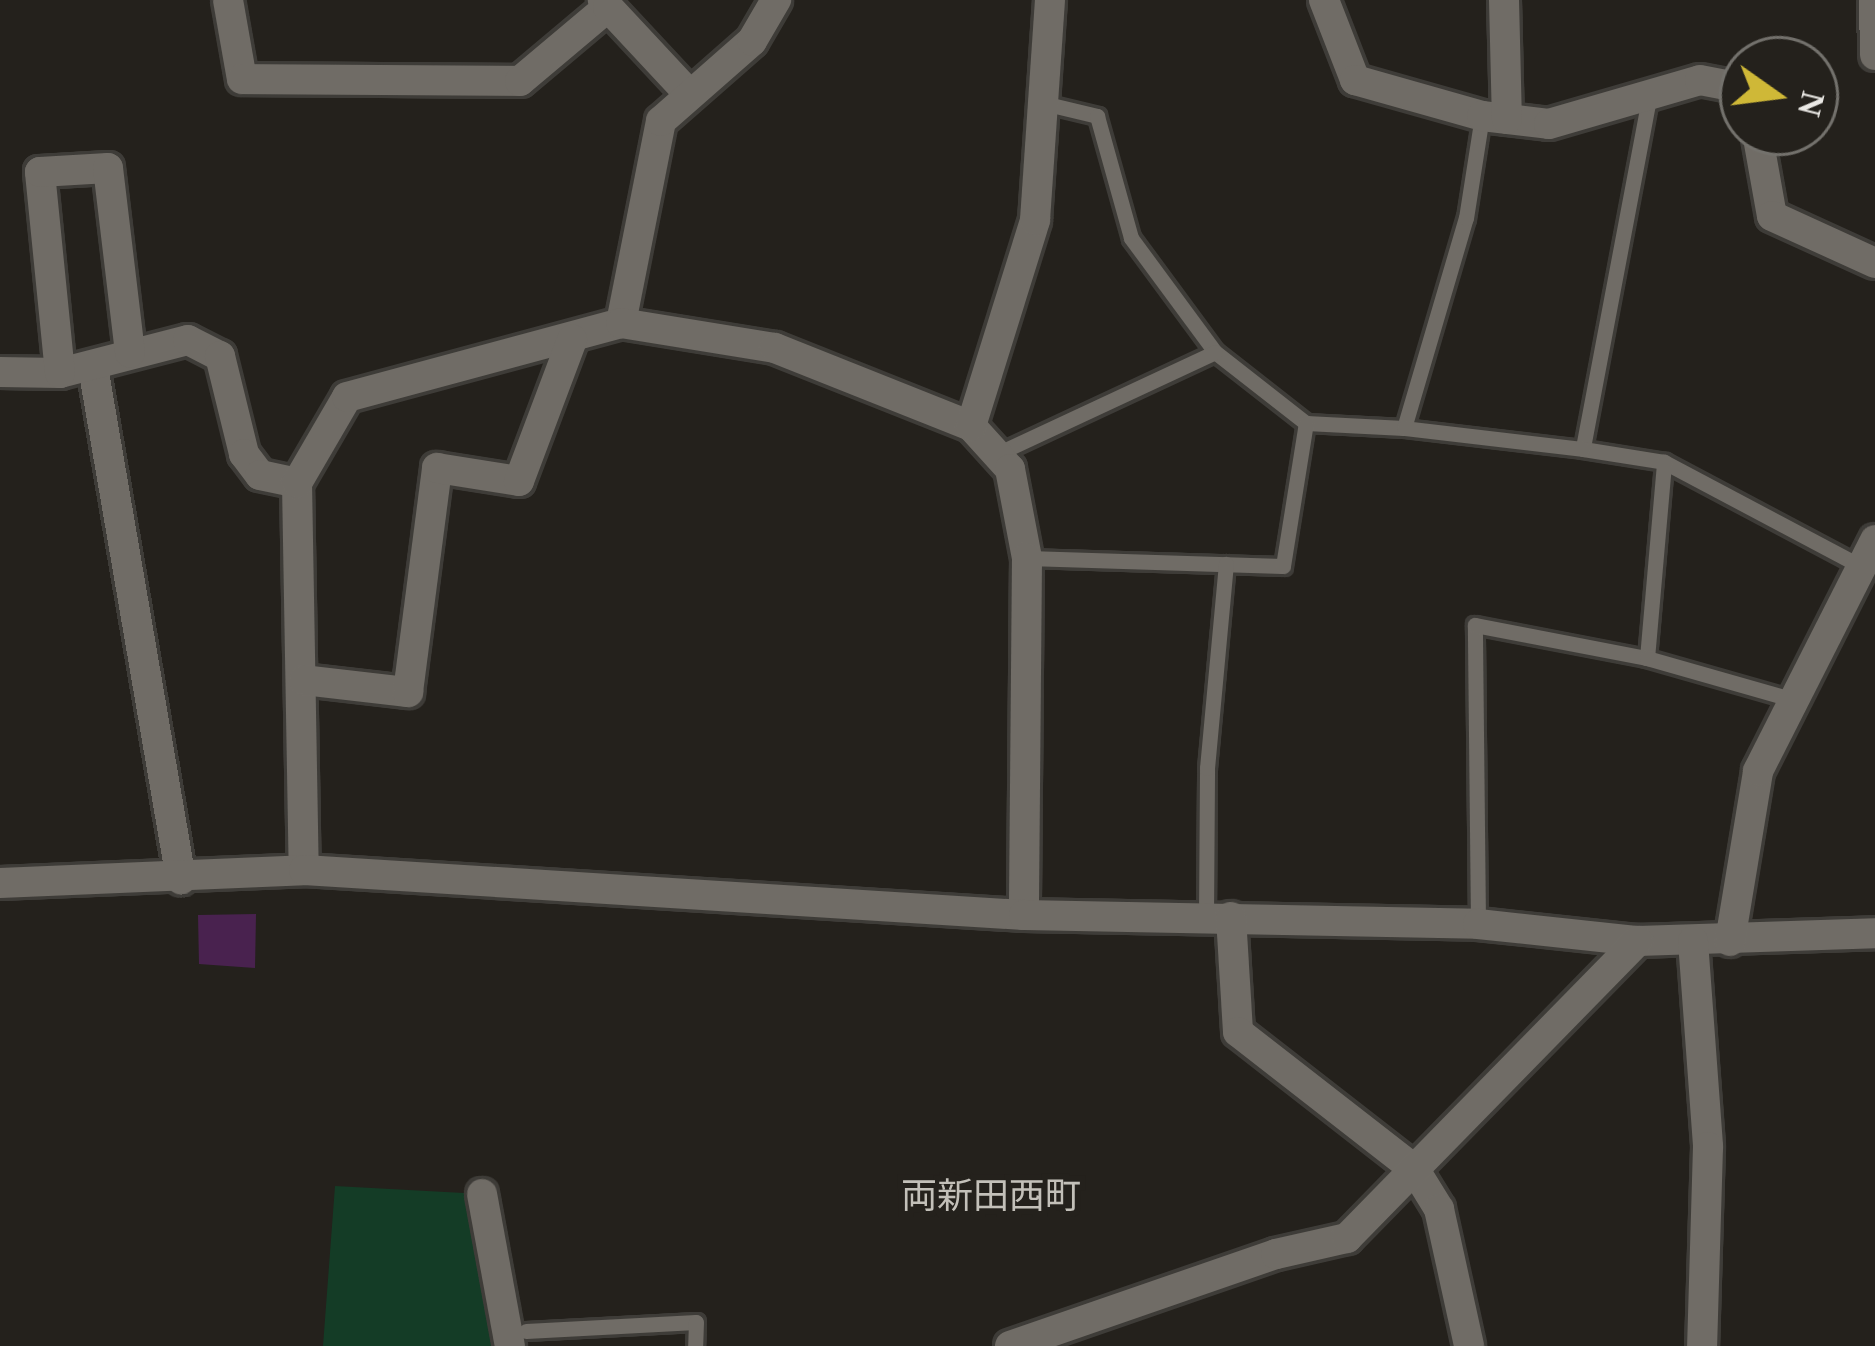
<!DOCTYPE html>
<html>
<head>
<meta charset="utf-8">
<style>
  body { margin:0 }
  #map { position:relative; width:1875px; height:1346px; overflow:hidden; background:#24211c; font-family:"Times New Roman","Noto Sans JP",serif }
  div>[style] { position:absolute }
  .green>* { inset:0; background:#143c26 }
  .building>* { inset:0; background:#49224f }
  .roads { filter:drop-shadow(3px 0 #3e3c38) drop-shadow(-3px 0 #3e3c38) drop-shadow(0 3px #3e3c38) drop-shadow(0 -3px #3e3c38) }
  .lane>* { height:15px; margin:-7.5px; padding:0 7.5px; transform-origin:7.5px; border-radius:7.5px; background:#706c66 }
  .street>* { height:30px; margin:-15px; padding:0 15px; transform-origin:15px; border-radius:15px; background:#706c66 }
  span { translate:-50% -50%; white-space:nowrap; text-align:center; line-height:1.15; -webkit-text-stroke:12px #24211c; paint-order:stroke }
  .quarter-label { font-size:36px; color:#c3c0b9 }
  .north { position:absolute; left:1719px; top:36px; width:120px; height:120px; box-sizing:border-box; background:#24211c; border:3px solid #73716c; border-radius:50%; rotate:104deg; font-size:33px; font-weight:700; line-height:48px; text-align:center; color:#eae8e4 }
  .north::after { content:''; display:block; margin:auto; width:42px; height:54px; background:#cfb837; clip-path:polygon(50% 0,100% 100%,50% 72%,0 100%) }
</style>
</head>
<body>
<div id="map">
  <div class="green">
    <i style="clip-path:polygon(335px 1186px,482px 1194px,510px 1346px,323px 1346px)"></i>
  </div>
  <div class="building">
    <i style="clip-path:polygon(256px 914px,255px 968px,199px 964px,198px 915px)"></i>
  </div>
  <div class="roads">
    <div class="lane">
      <i style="left:1650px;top:93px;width:362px;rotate:100.7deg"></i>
      <i style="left:1583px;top:449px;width:82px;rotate:9.1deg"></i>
      <i style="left:1664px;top:462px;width:224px;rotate:27.9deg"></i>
      <i style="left:1043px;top:103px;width:56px;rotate:13.5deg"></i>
      <i style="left:1097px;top:116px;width:127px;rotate:74.4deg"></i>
      <i style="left:1131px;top:238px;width:142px;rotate:53.6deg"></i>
      <i style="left:1215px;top:352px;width:115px;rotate:38deg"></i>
      <i style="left:1306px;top:423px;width:98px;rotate:2.9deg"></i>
      <i style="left:1404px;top:428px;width:219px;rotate:-73.6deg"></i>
      <i style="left:1466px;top:218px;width:103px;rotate:-81.1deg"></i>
      <i style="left:1404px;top:428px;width:180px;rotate:6.7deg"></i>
      <i style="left:1001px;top:452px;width:236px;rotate:-25deg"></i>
      <i style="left:1027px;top:558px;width:256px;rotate:1.8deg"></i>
      <i style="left:1283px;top:566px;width:145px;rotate:-80.9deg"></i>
      <i style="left:1647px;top:658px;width:197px;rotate:-85deg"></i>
      <i style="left:1206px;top:918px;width:150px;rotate:-89.6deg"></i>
      <i style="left:1207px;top:768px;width:205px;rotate:-84.7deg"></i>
      <i style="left:1478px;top:924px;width:299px;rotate:-90.6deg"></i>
      <i style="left:1475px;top:625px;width:175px;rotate:10.9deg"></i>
      <i style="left:1647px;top:658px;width:153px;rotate:15.9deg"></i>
      <i style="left:526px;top:1331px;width:170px;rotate:-3deg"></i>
      <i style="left:696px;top:1322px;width:24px;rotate:92deg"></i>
    </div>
    <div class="street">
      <i style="left:228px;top:0;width:80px;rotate:80deg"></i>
      <i style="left:242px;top:79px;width:278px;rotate:0.4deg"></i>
      <i style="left:520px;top:81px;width:115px;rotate:-40.1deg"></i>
      <i style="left:608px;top:7px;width:9px;rotate:-126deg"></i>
      <i style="left:1324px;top:0;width:86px;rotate:68.8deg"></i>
      <i style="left:1355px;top:80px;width:132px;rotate:15.8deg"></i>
      <i style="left:1482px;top:116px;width:67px;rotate:6.8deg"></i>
      <i style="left:1549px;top:124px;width:157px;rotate:-16.2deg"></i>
      <i style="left:1700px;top:80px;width:37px;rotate:11deg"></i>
      <i style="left:1736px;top:87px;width:13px;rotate:58deg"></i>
      <i style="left:1504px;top:0;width:119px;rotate:88.6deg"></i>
      <i style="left:1874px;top:0;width:55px;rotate:89deg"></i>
      <i style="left:608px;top:7px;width:120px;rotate:47deg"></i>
      <i style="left:1757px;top:132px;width:85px;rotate:79.9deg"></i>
      <i style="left:1772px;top:216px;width:113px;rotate:24.5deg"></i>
      <i style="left:621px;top:323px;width:206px;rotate:-78.8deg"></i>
      <i style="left:661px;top:121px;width:121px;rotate:-41.3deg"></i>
      <i style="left:752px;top:41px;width:48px;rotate:-59.7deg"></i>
      <i style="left:93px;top:367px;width:520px;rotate:80.25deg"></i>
      <i style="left:0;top:372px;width:60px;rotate:1deg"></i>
      <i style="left:60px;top:373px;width:132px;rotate:-14.5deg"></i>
      <i style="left:188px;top:340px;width:36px;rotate:27deg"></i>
      <i style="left:220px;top:356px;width:101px;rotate:76.2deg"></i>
      <i style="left:244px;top:454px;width:26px;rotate:53deg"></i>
      <i style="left:260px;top:475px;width:38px;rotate:12deg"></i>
      <i style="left:297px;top:483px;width:387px;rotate:89deg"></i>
      <i style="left:60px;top:373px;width:202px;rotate:-95.7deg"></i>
      <i style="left:40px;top:172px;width:68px;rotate:-3.4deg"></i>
      <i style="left:108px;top:168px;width:186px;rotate:83.2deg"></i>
      <i style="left:971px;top:426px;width:58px;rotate:47.8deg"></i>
      <i style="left:1010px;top:469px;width:91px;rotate:79.2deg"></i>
      <i style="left:1027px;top:558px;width:357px;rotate:90.5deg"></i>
      <i style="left:297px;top:483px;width:99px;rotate:-59.8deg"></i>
      <i style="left:347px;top:397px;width:284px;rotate:-15.1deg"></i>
      <i style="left:621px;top:323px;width:156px;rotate:9.2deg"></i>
      <i style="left:775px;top:348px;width:211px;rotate:21.7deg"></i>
      <i style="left:971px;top:426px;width:216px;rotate:-72.7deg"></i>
      <i style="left:1035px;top:220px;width:221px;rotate:-86.1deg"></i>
      <i style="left:304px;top:680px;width:105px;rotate:6.6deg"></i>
      <i style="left:408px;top:692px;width:226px;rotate:-82.6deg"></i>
      <i style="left:437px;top:468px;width:83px;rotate:9deg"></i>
      <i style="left:519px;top:481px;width:151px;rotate:-69.4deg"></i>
      <i style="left:0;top:883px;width:304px;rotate:-2.4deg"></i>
      <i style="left:304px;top:870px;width:721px;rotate:3.58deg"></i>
      <i style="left:1024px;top:915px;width:454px;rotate:1.1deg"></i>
      <i style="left:1478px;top:924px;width:161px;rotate:6.1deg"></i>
      <i style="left:1638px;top:941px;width:237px;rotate:-1.9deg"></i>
      <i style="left:1231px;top:917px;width:115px;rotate:86.5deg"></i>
      <i style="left:1238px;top:1032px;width:224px;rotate:37.9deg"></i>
      <i style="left:1415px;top:1170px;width:46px;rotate:58.4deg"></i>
      <i style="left:1439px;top:1209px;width:140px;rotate:77.6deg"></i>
      <i style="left:1693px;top:941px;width:207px;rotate:85.8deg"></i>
      <i style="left:1708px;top:1147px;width:199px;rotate:91.7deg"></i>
      <i style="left:1730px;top:941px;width:172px;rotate:-80.6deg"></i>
      <i style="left:1758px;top:771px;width:259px;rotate:-63.1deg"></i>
      <i style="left:482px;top:1194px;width:155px;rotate:79.6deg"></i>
      <i style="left:1010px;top:1346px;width:281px;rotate:-19.1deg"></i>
      <i style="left:1276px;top:1254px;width:73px;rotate:-12.7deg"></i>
      <i style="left:1347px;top:1238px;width:416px;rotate:-45.6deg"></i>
    </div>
  </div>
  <div class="quarter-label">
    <span style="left:991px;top:1197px">両新田西町</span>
  </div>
  <div class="north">N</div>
</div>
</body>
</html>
